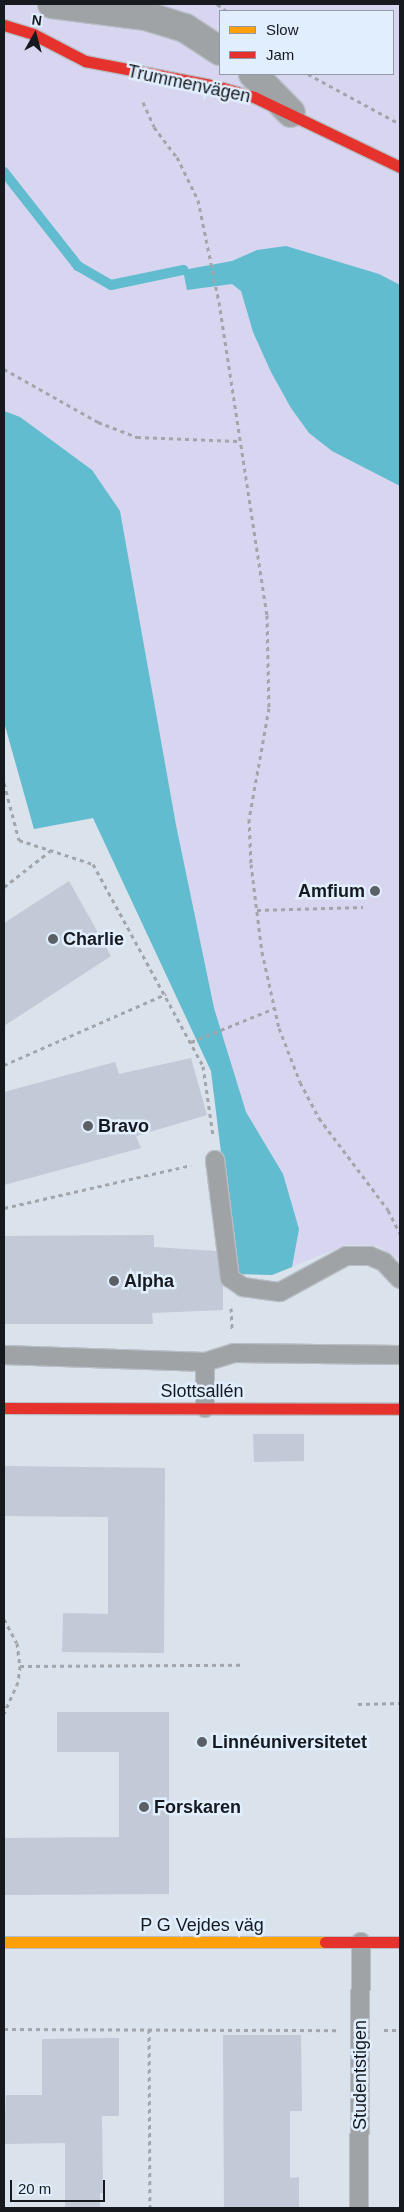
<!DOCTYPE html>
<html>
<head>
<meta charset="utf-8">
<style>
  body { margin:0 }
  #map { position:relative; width:404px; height:2212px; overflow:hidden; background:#dae2eb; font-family:Arial,sans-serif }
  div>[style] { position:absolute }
  .green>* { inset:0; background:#d7d5f0 }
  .water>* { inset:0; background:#60bcce }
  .stream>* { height:10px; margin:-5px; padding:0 5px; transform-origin:5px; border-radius:5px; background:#60bcce }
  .building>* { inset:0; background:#c2c9d7 }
  .path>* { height:3px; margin-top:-1.5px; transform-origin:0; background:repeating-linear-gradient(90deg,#a2a6aa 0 4px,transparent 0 8px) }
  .roads { filter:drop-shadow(1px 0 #b8bec5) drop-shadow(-1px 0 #b8bec5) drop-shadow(0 1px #b8bec5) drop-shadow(0 -1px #b8bec5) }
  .lane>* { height:18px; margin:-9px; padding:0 9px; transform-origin:9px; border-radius:9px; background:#9fa3a6 }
  .street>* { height:28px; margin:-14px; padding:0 14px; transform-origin:14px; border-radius:14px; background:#9fa3a6 }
  .slow>* { height:11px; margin:-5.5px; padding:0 5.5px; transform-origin:5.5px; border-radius:5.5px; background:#ff9f0a }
  .jam>* { height:11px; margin:-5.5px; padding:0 5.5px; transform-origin:5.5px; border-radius:5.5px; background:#e5322d }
  .dots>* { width:14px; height:14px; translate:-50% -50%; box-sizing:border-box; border:2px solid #e1eefe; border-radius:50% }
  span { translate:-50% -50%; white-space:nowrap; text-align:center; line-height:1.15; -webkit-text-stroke:5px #e1eefe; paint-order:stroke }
  .street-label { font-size:18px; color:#161a1f }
  .poi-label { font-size:18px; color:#161a1f; font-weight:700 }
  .right { translate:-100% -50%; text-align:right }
  .left { translate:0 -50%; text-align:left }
  .frame { position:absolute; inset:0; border:5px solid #161a1f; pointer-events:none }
  .legend { position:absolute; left:219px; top:10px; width:175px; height:65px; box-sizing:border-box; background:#e1eefe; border:1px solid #9099a5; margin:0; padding:6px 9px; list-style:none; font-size:15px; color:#161a1f }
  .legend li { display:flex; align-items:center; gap:10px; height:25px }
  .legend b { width:25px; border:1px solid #9099a5 }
  .north { position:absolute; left:10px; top:10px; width:50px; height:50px; -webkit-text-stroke:4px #e1eefe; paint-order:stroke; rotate:7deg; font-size:14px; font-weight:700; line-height:20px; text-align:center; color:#161a1f }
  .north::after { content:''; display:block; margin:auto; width:18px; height:22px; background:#161a1f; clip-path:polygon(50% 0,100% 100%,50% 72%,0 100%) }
  .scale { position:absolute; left:10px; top:2180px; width:95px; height:22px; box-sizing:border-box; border:2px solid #161a1f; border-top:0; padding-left:6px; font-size:15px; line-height:18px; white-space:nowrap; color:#161a1f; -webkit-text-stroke:4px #e1eefe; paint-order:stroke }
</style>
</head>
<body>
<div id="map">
  <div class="green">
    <i style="clip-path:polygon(evenodd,4px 4px,400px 4px,400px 1260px,378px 1246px,345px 1245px,272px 1275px,236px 1274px,211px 1071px,93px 818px,34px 829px,4px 722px,4px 4px,220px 11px,393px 11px,393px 74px,220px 74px,220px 11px)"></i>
  </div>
  <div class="water">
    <i style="clip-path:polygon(286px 246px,379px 274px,400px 285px,400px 486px,332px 451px,309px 433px,291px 408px,271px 372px,253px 332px,241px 291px,232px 284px,187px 290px,183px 270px,232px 261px,257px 250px)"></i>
    <i style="clip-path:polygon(4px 411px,20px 417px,92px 470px,120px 511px,176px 825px,214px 1008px,246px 1112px,283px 1174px,299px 1229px,292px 1267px,272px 1275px,236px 1274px,211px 1071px,93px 818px,34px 829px,4px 722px)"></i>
  </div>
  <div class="stream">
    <i style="left:4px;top:172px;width:120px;rotate:51.8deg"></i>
    <i style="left:78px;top:266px;width:38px;rotate:30deg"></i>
    <i style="left:111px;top:285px;width:74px;rotate:-11.8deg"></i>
  </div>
  <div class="building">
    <i style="clip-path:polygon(69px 881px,111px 956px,4px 1026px,4px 923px)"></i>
    <i style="clip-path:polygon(191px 1058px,207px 1115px,136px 1136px,141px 1148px,4px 1185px,4px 1092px,115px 1062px,119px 1074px)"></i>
    <i style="clip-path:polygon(154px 1235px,154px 1247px,216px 1251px,223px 1286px,223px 1310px,152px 1313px,153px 1324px,4px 1324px,4px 1236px)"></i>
    <i style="clip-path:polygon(253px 1434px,304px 1434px,304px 1461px,254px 1462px)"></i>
    <i style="clip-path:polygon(4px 1466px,165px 1468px,164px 1653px,62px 1652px,63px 1613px,108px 1614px,108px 1517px,4px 1516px)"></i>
    <i style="clip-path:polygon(57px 1712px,169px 1712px,169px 1894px,4px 1895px,4px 1838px,119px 1837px,119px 1752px,57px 1752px)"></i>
    <i style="clip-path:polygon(223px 2035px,301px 2035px,302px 2111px,290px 2111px,290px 2178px,299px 2177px,299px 2208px,224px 2208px)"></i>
    <i style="clip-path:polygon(119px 2038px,119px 2116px,102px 2116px,103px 2193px,100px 2193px,100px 2208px,65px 2208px,65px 2143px,4px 2144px,6px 2095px,42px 2095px,42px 2039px)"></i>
  </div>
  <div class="path">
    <i style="left:217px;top:4px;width:11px;rotate:38deg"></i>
    <i style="left:308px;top:74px;width:105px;rotate:28.5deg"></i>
    <i style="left:143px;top:102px;width:27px;rotate:66deg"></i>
    <i style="left:154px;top:127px;width:38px;rotate:53deg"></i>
    <i style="left:177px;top:157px;width:48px;rotate:64deg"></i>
    <i style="left:198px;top:200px;width:104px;rotate:78.4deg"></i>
    <i style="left:219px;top:302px;width:317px;rotate:81.3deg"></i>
    <i style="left:267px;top:615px;width:93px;rotate:88.8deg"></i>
    <i style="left:269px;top:708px;width:113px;rotate:100.2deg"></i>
    <i style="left:249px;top:819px;width:45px;rotate:87.5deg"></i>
    <i style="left:251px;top:864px;width:89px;rotate:82.9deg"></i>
    <i style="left:262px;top:952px;width:78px;rotate:77.4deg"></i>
    <i style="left:279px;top:1028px;width:58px;rotate:68.7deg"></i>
    <i style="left:300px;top:1082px;width:41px;rotate:62.2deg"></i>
    <i style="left:319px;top:1118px;width:115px;rotate:53.1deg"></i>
    <i style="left:388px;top:1210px;width:27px;rotate:63deg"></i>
    <i style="left:4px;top:369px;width:108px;rotate:29.4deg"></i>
    <i style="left:98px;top:422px;width:42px;rotate:21deg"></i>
    <i style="left:137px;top:437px;width:101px;rotate:2.3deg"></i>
    <i style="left:4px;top:783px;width:59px;rotate:75.3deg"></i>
    <i style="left:19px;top:840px;width:78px;rotate:18deg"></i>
    <i style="left:93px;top:864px;width:230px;rotate:61.4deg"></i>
    <i style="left:203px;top:1066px;width:70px;rotate:81.8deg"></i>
    <i style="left:4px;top:887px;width:58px;rotate:-38deg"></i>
    <i style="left:257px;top:910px;width:106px;rotate:-1.6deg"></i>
    <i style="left:191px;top:1042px;width:91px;rotate:-22deg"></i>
    <i style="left:4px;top:1065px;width:177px;rotate:-23.7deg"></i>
    <i style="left:4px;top:1208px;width:192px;rotate:-12.9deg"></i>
    <i style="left:231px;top:1308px;width:22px;rotate:87deg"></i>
    <i style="left:4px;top:1619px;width:27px;rotate:62deg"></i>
    <i style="left:17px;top:1643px;width:23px;rotate:83deg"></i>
    <i style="left:20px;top:1666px;width:16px;rotate:97deg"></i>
    <i style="left:18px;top:1682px;width:34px;rotate:114deg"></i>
    <i style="left:20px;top:1666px;width:220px;rotate:-0.3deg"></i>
    <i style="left:358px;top:1704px;width:42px;rotate:-1.4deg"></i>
    <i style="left:4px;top:2029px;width:332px;rotate:0.2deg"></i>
    <i style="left:149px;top:2029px;width:179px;rotate:89.7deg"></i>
    <i style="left:384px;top:2030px;width:16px"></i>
  </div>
  <div class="roads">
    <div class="lane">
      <i style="left:215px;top:1160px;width:119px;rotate:82.8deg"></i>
      <i style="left:230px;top:1278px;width:16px;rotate:35deg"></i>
      <i style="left:243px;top:1287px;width:37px;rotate:8deg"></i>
      <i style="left:280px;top:1292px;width:75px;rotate:-28.6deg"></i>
      <i style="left:346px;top:1256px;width:24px"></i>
      <i style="left:370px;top:1256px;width:15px;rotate:23deg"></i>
      <i style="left:384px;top:1262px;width:23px;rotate:47deg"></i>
      <i style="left:4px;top:1355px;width:201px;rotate:2deg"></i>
      <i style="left:205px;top:1362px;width:30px;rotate:-17deg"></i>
      <i style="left:234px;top:1353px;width:166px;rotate:0.7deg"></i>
      <i style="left:205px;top:1408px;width:46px;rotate:-90deg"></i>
      <i style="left:359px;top:2208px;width:266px;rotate:-89.6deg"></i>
    </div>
    <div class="street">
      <i style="left:52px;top:4px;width:95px;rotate:7.3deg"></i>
      <i style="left:146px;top:16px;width:41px;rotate:17.1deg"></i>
      <i style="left:185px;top:28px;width:42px;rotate:33.3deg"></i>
      <i style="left:253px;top:74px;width:54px;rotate:45.7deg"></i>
    </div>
    <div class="slow">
      <i style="left:4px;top:1942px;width:321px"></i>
    </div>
    <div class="jam">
      <i style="left:4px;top:25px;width:30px;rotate:17deg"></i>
      <i style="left:33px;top:34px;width:59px;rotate:27.4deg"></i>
      <i style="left:85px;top:61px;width:133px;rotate:10.8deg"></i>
      <i style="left:216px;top:86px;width:40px;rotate:16deg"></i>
      <i style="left:254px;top:97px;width:162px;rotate:25.6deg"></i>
      <i style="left:4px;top:1408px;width:396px;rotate:0.1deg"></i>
      <i style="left:325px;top:1942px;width:75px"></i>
    </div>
  </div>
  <div class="dots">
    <i style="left:375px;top:891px;background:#5b6066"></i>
    <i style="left:53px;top:939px;background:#5b6066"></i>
    <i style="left:88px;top:1126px;background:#5b6066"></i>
    <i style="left:114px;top:1281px;background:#5b6066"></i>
    <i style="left:202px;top:1742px;background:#5b6066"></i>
    <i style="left:144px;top:1807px;background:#5b6066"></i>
  </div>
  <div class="street-label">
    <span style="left:189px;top:84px;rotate:12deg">Trummenvägen</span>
    <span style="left:202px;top:1391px">Slottsallén</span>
    <span style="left:202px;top:1925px">P G Vejdes väg</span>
    <span style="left:360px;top:2075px;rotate:-90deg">Studentstigen</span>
  </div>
  <div class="poi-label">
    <span class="right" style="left:365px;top:891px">Amfium</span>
    <span class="left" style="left:63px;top:939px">Charlie</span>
    <span class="left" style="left:98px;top:1126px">Bravo</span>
    <span class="left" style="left:124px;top:1281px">Alpha</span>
    <span class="left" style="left:212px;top:1742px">Linnéuniversitetet</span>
    <span class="left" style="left:154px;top:1807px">Forskaren</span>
  </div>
  <div class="frame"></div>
  <ul class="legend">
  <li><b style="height:6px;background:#ff9f0a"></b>Slow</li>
  <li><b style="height:6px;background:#e5322d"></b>Jam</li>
  </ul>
  <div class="north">N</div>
  <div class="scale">20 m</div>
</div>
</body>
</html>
